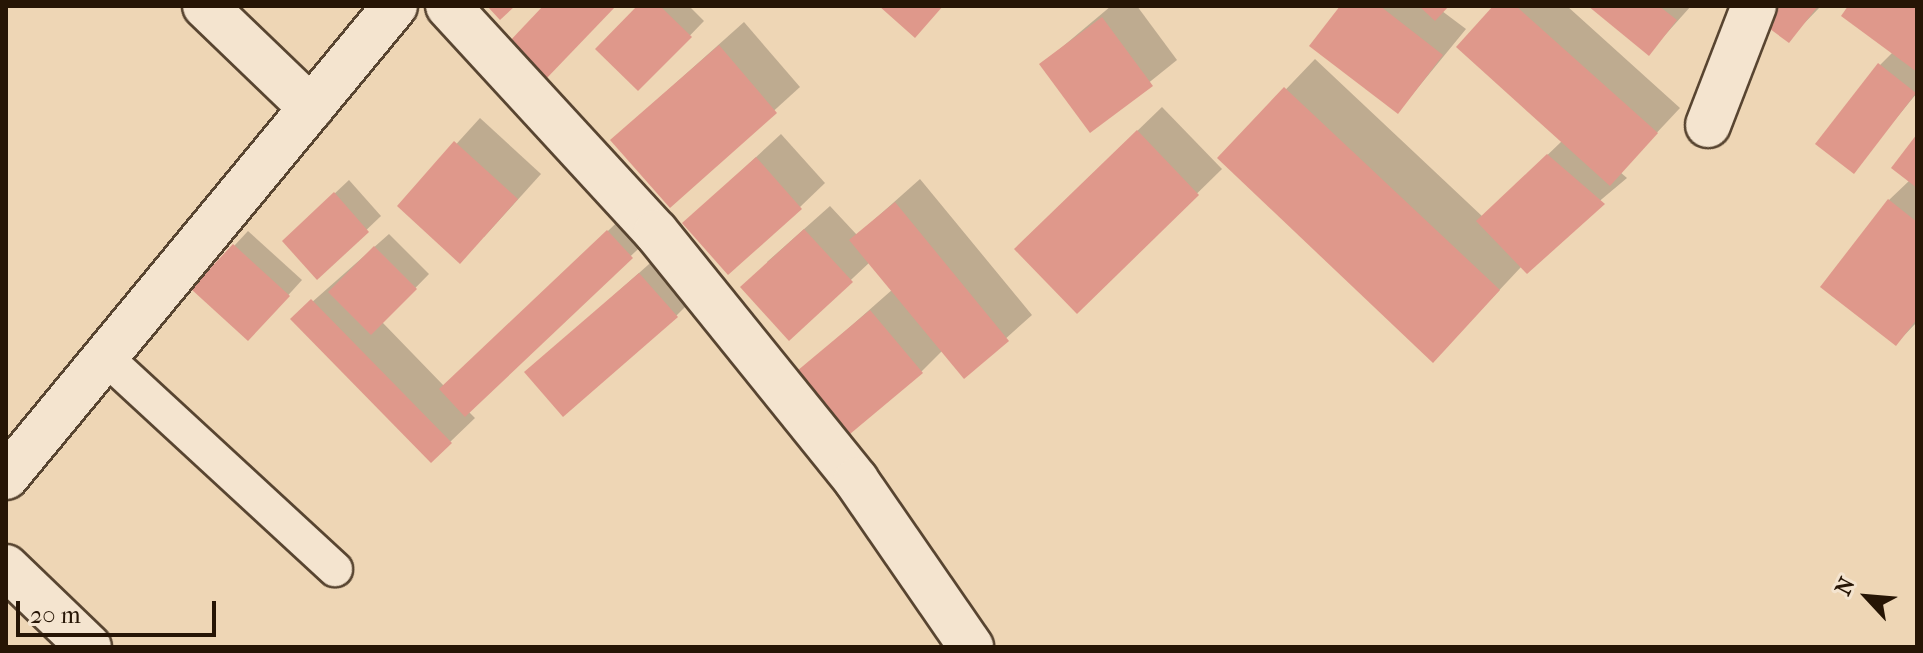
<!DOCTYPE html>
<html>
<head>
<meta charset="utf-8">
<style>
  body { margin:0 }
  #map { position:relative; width:1923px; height:653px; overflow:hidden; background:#eed6b5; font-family:"IM FELL French Canon",serif }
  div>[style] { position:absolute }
  .shadow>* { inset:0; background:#0003 }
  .building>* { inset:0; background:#df988b }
  .roads { filter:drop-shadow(2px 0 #584531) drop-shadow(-2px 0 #584531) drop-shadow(0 2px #584531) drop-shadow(0 -2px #584531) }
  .lane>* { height:34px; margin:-17px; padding:0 17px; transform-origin:17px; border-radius:17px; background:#f4e4cf }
  .street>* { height:44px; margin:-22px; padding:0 22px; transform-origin:22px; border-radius:22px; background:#f4e4cf }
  span { translate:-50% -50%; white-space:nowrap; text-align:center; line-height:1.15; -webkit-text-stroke:6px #f4e4cf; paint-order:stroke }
  .frame { position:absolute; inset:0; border:8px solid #261505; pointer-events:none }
  .north { position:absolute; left:1827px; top:557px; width:80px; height:80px; -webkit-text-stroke:6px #f4e4cf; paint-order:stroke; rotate:296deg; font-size:22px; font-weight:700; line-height:32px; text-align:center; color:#261505 }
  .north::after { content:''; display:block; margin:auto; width:28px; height:36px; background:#261505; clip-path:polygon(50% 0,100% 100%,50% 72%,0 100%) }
  .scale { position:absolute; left:16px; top:601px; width:200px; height:36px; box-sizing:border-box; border:4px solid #261505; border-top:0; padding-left:10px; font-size:24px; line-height:28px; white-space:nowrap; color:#261505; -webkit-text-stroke:6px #f4e4cf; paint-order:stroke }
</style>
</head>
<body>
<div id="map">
  <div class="shadow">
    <i style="clip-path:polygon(640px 6px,689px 6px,704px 21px,638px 89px)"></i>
    <i style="clip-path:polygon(1111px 6px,1137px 6px,1177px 60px,1090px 130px,1042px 64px)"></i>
    <i style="clip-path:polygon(1343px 6px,1447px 6px,1442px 11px,1466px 29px,1398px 112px)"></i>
    <i style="clip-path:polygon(1496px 6px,1567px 6px,1680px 108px,1620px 172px,1627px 178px,1522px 266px,1462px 330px,1220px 158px,1315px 59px,1483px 217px,1562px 141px)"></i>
    <i style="clip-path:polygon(1591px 6px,1691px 6px,1649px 53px)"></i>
    <i style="clip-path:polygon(1760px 6px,1821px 6px,1788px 40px)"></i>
    <i style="clip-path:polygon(1850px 6px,1917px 6px,1917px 93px,1853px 171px,1880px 65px,1893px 52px)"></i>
    <i style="clip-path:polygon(744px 22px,800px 87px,670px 205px,612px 140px)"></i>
    <i style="clip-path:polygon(1162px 107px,1222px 169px,1077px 311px,1041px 224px)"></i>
    <i style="clip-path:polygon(480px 118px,541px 174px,484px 237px,400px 206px)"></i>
    <i style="clip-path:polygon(781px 134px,825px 183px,800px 207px,685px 223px)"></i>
    <i style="clip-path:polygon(1917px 137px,1917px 322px,1896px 344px,1889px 200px,1910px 180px)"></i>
    <i style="clip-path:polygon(920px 179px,1032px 315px,964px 376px,943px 350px,921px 372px,800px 371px,893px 289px,870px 262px,789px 338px,767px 262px,830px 206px,857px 235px)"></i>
    <i style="clip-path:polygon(349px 180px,381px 216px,317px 277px,299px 227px)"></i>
    <i style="clip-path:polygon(633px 207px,656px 232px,468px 411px,475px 418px,450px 442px,293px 319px,389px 234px,429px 274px,382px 322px,445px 387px)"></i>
    <i style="clip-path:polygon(248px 231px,302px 280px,262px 324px,194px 289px)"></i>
    <i style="clip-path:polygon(665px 250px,701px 291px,676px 316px,527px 372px)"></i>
  </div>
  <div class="building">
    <i style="clip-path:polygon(487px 6px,515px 6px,500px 20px)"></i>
    <i style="clip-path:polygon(543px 6px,616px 6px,545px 80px,507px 44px)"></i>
    <i style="clip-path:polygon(637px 6px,660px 6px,692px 37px,638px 91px,595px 49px)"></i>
    <i style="clip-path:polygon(879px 6px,943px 6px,915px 38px)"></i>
    <i style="clip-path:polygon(1340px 6px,1380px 6px,1443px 55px,1398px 114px,1309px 46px)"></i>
    <i style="clip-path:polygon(1419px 6px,1449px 6px,1435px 21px)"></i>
    <i style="clip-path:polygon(1493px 6px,1516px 6px,1658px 133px,1610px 186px,1456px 47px)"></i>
    <i style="clip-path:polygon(1588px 6px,1659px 6px,1677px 20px,1649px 56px)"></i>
    <i style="clip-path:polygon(1758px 6px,1818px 6px,1789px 43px,1751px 15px)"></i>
    <i style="clip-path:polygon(1848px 6px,1917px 6px,1917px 72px,1841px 16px)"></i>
    <i style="clip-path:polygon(1102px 17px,1153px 86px,1090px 133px,1039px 64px)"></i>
    <i style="clip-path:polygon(719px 45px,777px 113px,670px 208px,610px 140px)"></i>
    <i style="clip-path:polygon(1878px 63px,1916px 93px,1854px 174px,1815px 144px)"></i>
    <i style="clip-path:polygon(1284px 87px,1500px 290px,1433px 363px,1217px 158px)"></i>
    <i style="clip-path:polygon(1137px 130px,1199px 195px,1077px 314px,1014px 249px)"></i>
    <i style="clip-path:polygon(1917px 134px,1917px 188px,1891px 168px)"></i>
    <i style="clip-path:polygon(454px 141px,518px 199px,460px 264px,397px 206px)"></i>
    <i style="clip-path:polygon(1547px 154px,1605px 204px,1527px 274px,1476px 221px)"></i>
    <i style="clip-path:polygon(756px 157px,802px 209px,728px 275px,682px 223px)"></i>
    <i style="clip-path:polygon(334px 192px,369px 232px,317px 280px,282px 241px)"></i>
    <i style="clip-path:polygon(1888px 199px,1917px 222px,1917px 319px,1896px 346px,1820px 287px)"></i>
    <i style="clip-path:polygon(895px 202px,1009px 341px,964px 379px,849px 240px)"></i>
    <i style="clip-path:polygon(804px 229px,853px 282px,789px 341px,740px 287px)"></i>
    <i style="clip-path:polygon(607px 230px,633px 258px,465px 417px,439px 389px)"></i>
    <i style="clip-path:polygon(233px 244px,290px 296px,248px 341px,191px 289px)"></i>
    <i style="clip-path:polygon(374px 246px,417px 289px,371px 335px,328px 292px)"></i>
    <i style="clip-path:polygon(639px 273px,678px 317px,563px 417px,524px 372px)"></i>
    <i style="clip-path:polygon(311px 299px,452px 443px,431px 463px,290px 319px)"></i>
    <i style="clip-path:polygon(870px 310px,923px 373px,850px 434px,797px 371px)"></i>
  </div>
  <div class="roads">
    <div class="lane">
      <i style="left:105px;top:357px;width:313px;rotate:42.7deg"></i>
    </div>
    <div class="street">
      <i style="left:205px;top:6px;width:147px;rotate:43.9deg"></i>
      <i style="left:448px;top:6px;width:307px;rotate:47.4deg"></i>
      <i style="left:656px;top:232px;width:319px;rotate:51.1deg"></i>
      <i style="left:856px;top:480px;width:203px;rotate:55.4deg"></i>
      <i style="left:1708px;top:125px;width:128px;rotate:-68.9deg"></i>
      <i style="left:6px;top:477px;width:611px;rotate:-50.45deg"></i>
      <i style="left:6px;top:567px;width:115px;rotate:43.9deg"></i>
    </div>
  </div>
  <div class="frame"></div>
  <div class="north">N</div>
  <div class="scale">20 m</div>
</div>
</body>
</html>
